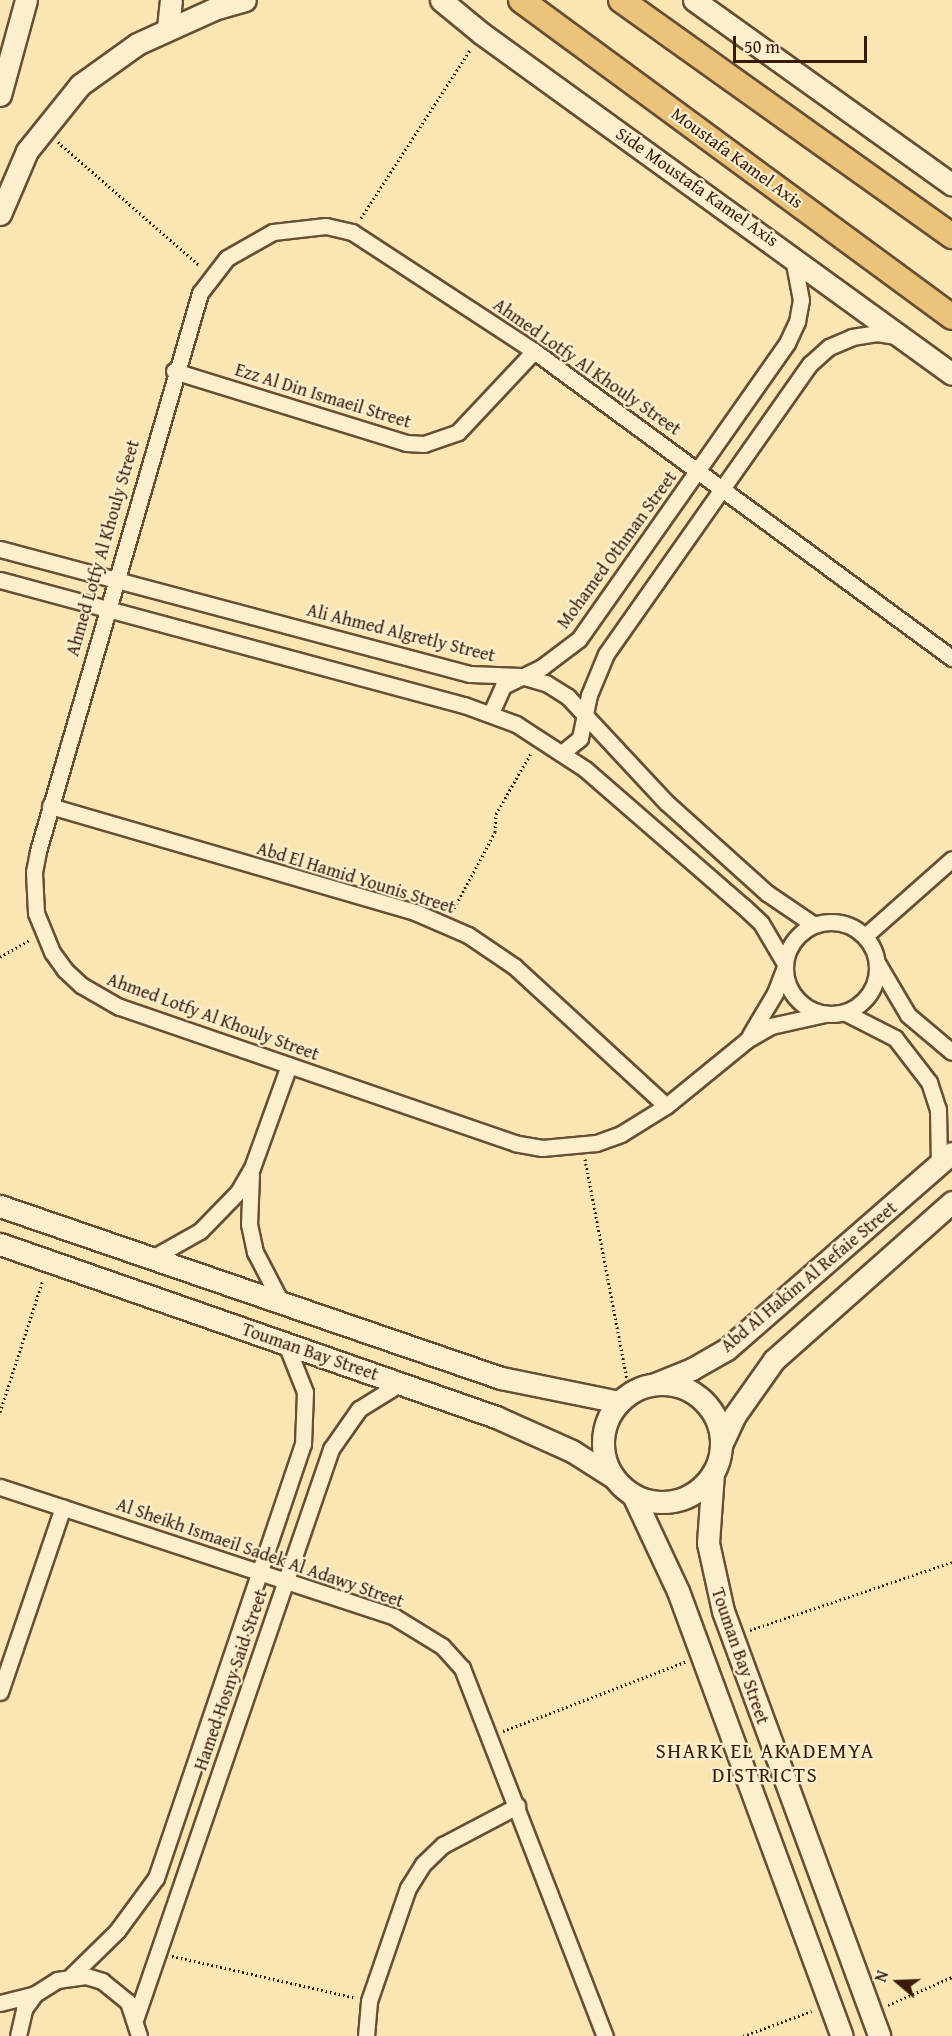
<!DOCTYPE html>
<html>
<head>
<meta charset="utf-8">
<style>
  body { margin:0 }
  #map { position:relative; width:952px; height:2036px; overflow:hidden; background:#f9e6b3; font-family:"Gentium Book Plus",serif }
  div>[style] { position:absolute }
  .path>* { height:3px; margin-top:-1.5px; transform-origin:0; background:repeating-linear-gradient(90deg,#381b0a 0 1.5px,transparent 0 4.5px) }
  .roads { filter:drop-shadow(2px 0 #684e34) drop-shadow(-2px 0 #684e34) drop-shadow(0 2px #684e34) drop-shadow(0 -2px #684e34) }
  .street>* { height:15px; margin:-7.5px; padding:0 7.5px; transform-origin:7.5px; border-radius:7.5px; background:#fbefce }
  .street>.ring { margin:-7.5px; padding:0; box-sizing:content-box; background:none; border:15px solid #fbefce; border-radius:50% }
  .secondary>* { height:21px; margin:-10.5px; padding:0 10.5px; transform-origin:10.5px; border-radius:10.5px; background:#fbefce }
  .secondary>.ring { margin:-10.5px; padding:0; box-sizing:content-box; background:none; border:21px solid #fbefce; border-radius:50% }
  .primary>* { height:24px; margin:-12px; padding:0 12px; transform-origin:12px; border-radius:12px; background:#ecc37a }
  span { translate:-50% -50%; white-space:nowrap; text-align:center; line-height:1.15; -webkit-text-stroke:4.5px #fbefce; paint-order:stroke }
  .street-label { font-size:18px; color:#381b0a }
  .quarter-label { font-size:21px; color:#381b0a; letter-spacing:1.5px }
  .north { position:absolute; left:868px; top:1952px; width:60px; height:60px; -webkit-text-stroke:4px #fbefce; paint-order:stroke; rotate:289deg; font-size:16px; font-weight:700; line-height:24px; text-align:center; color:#381b0a }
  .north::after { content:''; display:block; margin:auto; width:21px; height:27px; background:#381b0a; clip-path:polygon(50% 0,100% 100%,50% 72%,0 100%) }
  .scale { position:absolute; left:733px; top:36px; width:134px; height:27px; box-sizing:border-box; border:3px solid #381b0a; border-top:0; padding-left:8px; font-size:18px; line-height:21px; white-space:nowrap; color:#381b0a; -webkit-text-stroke:4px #fbefce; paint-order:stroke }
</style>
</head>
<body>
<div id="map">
  <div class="path">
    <i style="left:58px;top:142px;width:189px;rotate:41.1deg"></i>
    <i style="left:361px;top:218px;width:200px;rotate:-57deg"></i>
    <i style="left:452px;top:912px;width:91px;rotate:-61.7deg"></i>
    <i style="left:495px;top:832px;width:18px;rotate:-87deg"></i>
    <i style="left:496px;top:814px;width:70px;rotate:-60.2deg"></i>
    <i style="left:0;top:957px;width:34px;rotate:-30deg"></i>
    <i style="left:585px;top:1159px;width:230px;rotate:79.2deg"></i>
    <i style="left:0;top:1412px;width:139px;rotate:-72deg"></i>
    <i style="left:750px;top:1630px;width:213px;rotate:-18.6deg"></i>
    <i style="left:503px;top:1731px;width:195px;rotate:-20.8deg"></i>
    <i style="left:172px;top:1956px;width:186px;rotate:12.8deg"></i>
    <i style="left:888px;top:2005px;width:70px;rotate:-23.6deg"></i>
    <i style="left:743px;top:2036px;width:73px;rotate:-19.9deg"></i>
  </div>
  <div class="roads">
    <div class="street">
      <i style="left:174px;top:371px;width:243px;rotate:17.2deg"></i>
      <i style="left:406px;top:443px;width:18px;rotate:3deg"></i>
      <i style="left:424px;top:444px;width:36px;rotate:-19deg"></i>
      <i style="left:458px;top:432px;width:111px;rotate:-46.8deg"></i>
      <i style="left:0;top:549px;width:486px;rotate:14.9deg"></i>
      <i style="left:470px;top:674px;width:51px;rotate:2.2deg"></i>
      <i style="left:521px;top:676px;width:26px;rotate:16deg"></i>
      <i style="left:546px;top:683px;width:26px;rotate:32deg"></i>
      <i style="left:568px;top:697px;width:145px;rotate:47deg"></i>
      <i style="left:667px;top:803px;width:135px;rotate:42deg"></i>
      <i style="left:767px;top:893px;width:57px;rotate:34.2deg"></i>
      <i style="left:0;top:580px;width:481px;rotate:15.1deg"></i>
      <i style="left:464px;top:705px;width:55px;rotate:20.1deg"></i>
      <i style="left:516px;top:724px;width:82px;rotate:33.1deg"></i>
      <i style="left:585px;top:769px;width:211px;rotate:41deg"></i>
      <i style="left:744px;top:907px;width:23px;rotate:43deg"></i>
      <i style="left:761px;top:923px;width:45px;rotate:59.5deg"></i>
      <i style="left:491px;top:713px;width:30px;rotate:-66deg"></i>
      <i style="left:503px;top:686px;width:43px;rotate:-26deg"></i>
      <i style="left:542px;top:667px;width:46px;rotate:-37.1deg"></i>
      <i style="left:579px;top:639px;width:362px;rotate:-54.9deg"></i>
      <i style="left:787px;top:343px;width:23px;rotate:-65deg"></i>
      <i style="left:797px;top:322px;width:22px;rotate:-80deg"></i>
      <i style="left:801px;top:300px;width:43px;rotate:-100.8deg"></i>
      <i style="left:563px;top:752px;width:22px;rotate:-39deg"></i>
      <i style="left:580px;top:738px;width:44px;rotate:-78.2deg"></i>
      <i style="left:589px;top:695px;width:44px;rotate:-67.5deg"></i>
      <i style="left:606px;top:654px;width:355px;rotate:-54.9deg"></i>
      <i style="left:810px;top:364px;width:25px;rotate:-42deg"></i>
      <i style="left:829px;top:347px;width:25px;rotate:-23deg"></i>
      <i style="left:852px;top:337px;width:25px;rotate:-9deg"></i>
      <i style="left:877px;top:333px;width:19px;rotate:9deg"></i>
      <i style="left:50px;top:806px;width:380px;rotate:16.2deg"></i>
      <i style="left:415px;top:912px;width:58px;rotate:23.5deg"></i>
      <i style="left:468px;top:935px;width:57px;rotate:34.2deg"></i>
      <i style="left:515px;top:967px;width:205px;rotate:42.6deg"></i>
      <i class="ring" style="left:785px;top:922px;width:77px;height:77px"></i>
      <i style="left:865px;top:936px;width:116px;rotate:-41.5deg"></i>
      <i style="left:878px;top:964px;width:59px;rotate:59.5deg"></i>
      <i style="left:908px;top:1015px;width:57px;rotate:40.1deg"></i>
      <i style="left:846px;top:1013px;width:55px;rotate:27deg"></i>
      <i style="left:895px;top:1038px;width:56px;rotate:52.3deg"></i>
      <i style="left:929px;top:1082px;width:28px;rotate:72deg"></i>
      <i style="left:938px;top:1109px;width:56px;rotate:89deg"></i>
      <i style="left:825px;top:1014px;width:55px;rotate:167.5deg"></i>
      <i style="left:771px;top:1026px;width:28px;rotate:150deg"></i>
      <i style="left:747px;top:1040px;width:104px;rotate:140.8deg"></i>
      <i style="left:666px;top:1106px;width:53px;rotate:148.1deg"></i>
      <i style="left:621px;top:1134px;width:27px;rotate:160deg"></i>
      <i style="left:596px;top:1143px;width:54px;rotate:174.7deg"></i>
      <i style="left:542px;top:1148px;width:27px;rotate:-170deg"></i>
      <i style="left:515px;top:1143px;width:419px;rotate:-161deg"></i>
      <i style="left:119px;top:1007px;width:44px;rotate:-149.9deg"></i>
      <i style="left:81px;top:985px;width:22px;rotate:-137deg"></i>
      <i style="left:65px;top:970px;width:22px;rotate:-126deg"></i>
      <i style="left:52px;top:952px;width:42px;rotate:-112.3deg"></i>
      <i style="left:36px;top:913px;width:41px;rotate:-92.8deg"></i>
      <i style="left:34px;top:872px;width:21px;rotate:-79deg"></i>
      <i style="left:38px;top:851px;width:581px;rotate:-73.81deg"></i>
      <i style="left:200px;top:293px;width:44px;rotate:-52.4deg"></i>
      <i style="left:227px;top:258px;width:53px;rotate:-29.5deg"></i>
      <i style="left:273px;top:232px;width:53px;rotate:-6.5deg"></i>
      <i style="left:326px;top:226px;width:27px;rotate:13deg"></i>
      <i style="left:352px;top:232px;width:217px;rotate:33.2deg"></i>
      <i style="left:534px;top:351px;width:519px;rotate:36.3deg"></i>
      <i style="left:750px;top:1035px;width:49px;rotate:-59.2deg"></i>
      <i style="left:775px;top:993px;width:26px;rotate:-69deg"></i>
      <i style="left:251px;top:1175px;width:49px;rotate:92.3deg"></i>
      <i style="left:249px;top:1224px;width:29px;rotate:78deg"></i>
      <i style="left:255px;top:1252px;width:56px;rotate:62.5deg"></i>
      <i style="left:152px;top:1258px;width:55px;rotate:-29.4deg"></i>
      <i style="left:200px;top:1231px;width:54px;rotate:-45.7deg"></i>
      <i style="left:238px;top:1192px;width:28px;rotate:-60deg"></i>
      <i style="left:252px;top:1168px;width:109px;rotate:-70.2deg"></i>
      <i style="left:0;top:1487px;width:414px;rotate:18.2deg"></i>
      <i style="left:393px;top:1616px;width:57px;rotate:31.5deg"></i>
      <i style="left:442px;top:1646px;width:30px;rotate:48deg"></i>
      <i style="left:462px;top:1668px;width:395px;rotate:68.8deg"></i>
      <i style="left:0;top:1692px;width:195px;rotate:-71.2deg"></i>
      <i style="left:70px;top:1977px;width:66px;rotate:-44.4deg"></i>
      <i style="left:117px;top:1931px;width:66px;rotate:-53.7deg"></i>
      <i style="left:156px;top:1878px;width:458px;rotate:-71.3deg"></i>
      <i style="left:303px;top:1444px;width:52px;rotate:-87.8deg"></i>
      <i style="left:305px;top:1392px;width:52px;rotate:-111.6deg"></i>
      <i style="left:0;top:2003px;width:36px;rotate:-14deg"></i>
      <i style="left:136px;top:2017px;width:601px;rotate:-71.05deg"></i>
      <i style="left:331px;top:1449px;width:49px;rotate:-55deg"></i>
      <i style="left:359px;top:1409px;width:49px;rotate:-31.8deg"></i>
      <i style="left:18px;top:2036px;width:28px;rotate:-77deg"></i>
      <i style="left:24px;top:2009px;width:19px;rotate:-54deg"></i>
      <i style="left:35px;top:1994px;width:26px;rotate:-32deg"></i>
      <i style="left:57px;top:1980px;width:29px;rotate:-8deg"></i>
      <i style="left:86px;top:1976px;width:17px;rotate:17deg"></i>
      <i style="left:102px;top:1981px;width:33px;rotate:39deg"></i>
      <i style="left:128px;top:2002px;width:36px;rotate:72deg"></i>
      <i style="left:366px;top:2036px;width:35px;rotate:-85deg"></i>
      <i style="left:369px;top:2001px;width:120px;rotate:-71deg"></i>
      <i style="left:408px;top:1888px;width:28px;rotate:-58deg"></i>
      <i style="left:423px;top:1864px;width:28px;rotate:-44deg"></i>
      <i style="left:443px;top:1845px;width:84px;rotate:-27.8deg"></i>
    </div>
    <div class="secondary">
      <i style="left:441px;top:0;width:52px;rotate:39.5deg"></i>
      <i style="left:481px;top:33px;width:581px;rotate:35.9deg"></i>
      <i style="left:694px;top:0;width:317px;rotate:35.6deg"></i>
      <i style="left:168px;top:28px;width:28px;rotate:-84deg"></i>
      <i style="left:0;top:95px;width:98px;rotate:-74.7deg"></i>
      <i style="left:0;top:214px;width:69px;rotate:-66.8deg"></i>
      <i style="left:27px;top:151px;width:85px;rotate:-51.2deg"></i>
      <i style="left:80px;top:85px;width:70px;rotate:-35.7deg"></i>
      <i style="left:137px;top:44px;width:85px;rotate:-24.4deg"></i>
      <i style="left:214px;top:9px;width:32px;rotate:-16deg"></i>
      <i style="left:0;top:1206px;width:530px;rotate:18.95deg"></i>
      <i style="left:501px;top:1378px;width:120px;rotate:11.5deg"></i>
      <i style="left:0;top:1244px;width:525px;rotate:19.23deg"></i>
      <i style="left:496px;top:1417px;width:83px;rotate:24.1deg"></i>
      <i style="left:572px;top:1451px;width:49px;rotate:32.4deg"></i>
      <i class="ring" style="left:603px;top:1384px;width:97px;height:97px"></i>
      <i style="left:655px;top:1384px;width:40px;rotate:-22deg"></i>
      <i style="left:692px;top:1369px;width:40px;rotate:-29.7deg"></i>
      <i style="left:727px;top:1349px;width:298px;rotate:-41.1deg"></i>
      <i style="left:721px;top:1445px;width:33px;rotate:-65deg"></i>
      <i style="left:735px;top:1415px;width:67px;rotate:-54.7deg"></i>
      <i style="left:774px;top:1360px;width:238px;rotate:-41.6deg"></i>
      <i style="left:713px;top:1473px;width:70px;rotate:94.1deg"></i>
      <i style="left:708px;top:1543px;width:70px;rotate:77.6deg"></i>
      <i style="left:723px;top:1611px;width:453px;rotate:69.8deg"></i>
      <i style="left:633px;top:1495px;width:106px;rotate:64.9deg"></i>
      <i style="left:678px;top:1591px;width:474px;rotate:69.8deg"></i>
    </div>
    <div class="primary">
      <i style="left:521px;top:0;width:535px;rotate:36.33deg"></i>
      <i style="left:621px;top:0;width:407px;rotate:35.5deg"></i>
    </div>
  </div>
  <div class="street-label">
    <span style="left:737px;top:158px;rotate:36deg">Moustafa Kamel Axis</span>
    <span style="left:697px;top:187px;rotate:35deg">Side Moustafa Kamel Axis</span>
    <span style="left:587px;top:367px;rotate:35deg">Ahmed Lotfy Al Khouly Street</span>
    <span style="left:323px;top:396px;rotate:17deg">Ezz Al Din Ismaeil Street</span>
    <span style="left:103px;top:548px;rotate:-74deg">Ahmed Lotfy Al Khouly Street</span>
    <span style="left:617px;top:550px;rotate:-54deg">Mohamed Othman Street</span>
    <span style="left:401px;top:633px;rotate:14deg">Ali Ahmed Algretly Street</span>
    <span style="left:356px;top:878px;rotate:17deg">Abd El Hamid Younis Street</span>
    <span style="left:213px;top:1017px;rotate:20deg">Ahmed Lotfy Al Khouly Street</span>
    <span style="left:809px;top:1277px;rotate:-40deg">Abd Al Hakim Al Refaie Street</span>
    <span style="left:310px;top:1352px;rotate:19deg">Touman Bay Street</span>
    <span style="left:260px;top:1553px;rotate:19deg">Al Sheikh Ismaeil Sadek Al Adawy Street</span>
    <span style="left:740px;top:1656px;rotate:71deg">Touman Bay Street</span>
    <span style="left:231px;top:1680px;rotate:-71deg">Hamed Hosny Said Street</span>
  </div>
  <div class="quarter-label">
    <span style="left:765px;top:1763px">SHARK EL AKADEMYA<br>DISTRICTS</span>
  </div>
  <div class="north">N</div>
  <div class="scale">50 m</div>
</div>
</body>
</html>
